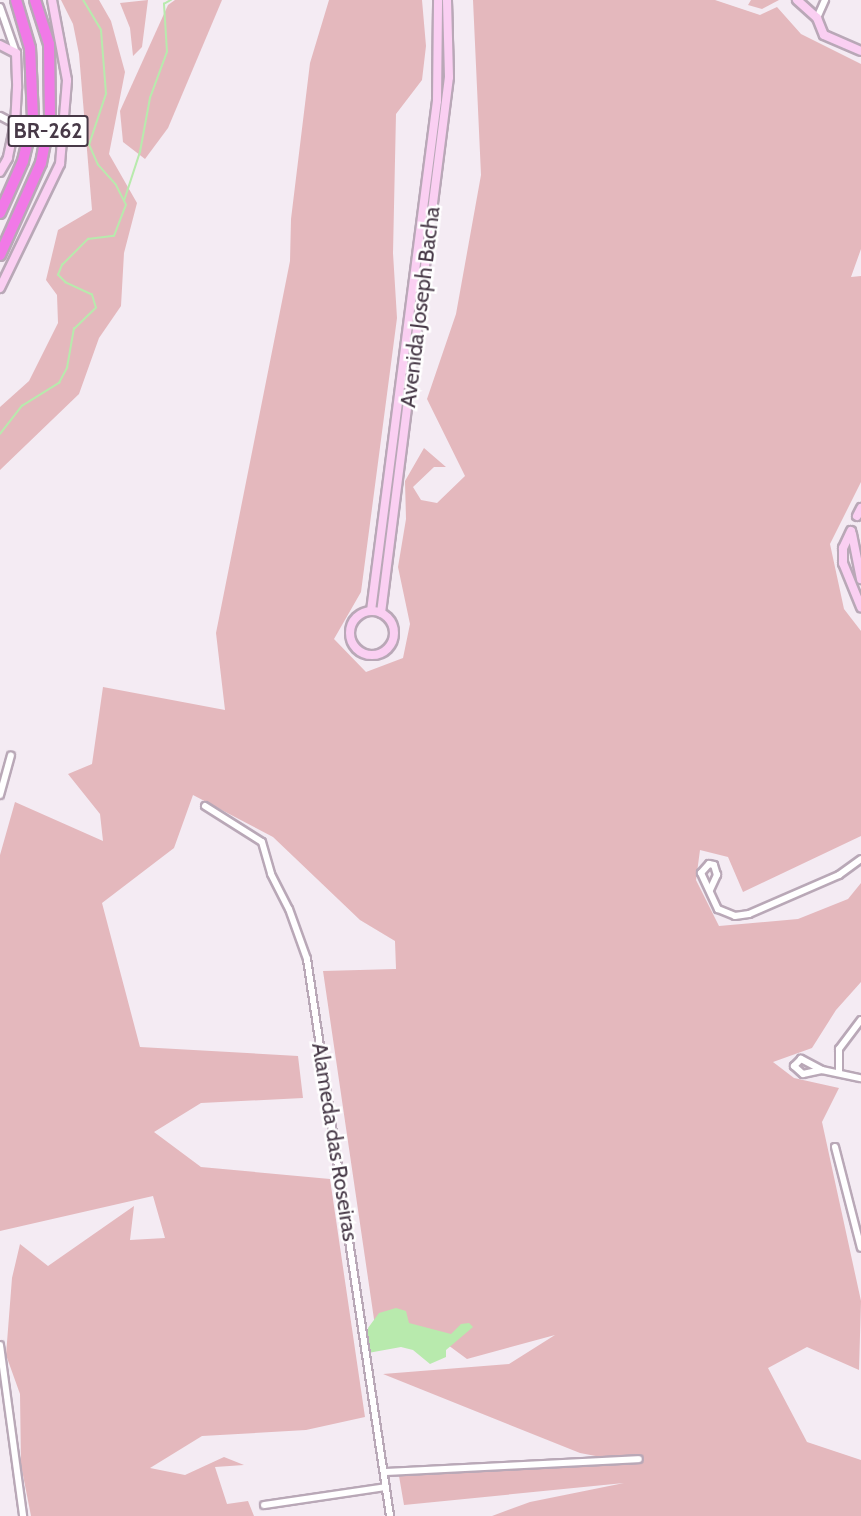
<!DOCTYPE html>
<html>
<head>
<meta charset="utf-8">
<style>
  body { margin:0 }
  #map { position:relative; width:861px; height:1516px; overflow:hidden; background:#f4ebf3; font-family:Cabin,sans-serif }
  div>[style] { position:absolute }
  .green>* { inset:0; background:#e4b8bd }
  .water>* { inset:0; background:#b8eaad }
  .stream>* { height:1.5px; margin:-0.75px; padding:0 0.75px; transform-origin:0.75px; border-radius:0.75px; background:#b8eaad }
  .roads { filter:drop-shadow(2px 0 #b9a8b7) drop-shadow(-2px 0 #b9a8b7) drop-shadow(0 2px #b9a8b7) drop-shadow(0 -2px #b9a8b7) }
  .street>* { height:6px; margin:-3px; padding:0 3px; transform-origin:3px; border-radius:3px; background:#fff }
  .secondary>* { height:8px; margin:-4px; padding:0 4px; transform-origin:4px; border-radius:4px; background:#facff2 }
  .secondary>.ring { margin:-4px; padding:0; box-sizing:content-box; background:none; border:8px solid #facff2; border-radius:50% }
  .highway>* { height:10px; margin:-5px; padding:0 5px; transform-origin:5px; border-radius:5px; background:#f179e7 }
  span { translate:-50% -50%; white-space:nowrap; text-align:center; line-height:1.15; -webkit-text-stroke:5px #fff; paint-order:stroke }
  .shield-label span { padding:2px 4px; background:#fff; border:2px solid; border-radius:4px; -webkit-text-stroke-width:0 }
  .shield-label { font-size:21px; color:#473947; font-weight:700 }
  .street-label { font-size:22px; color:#473947 }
</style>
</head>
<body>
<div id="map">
  <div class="green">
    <i style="clip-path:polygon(61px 0,99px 0,111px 21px,125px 72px,109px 154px,137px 203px,124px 253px,121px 306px,99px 338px,79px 394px,0 470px,0 407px,29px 381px,58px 323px,57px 295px,46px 280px,58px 230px,92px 210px,79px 54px,73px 24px)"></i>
    <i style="clip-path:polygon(148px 0,142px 47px,133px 56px,130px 28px,120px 3px)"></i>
    <i style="clip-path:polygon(175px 0,222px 0,168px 128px,145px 159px,123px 142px,120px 111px,168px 5px)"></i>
    <i style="clip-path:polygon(329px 0,422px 0,426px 46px,422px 80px,396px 114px,393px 253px,397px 318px,361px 592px,334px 639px,366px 672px,403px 658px,410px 624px,398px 567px,406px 519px,405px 481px,424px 448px,446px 467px,434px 467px,413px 487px,421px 500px,437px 503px,465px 476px,427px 399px,456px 314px,481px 175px,473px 0,715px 0,760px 15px,777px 7px,801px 34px,861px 64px,861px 249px,851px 277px,861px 276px,861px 482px,830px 544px,844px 609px,861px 631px,861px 836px,743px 892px,728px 857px,700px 850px,696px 880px,719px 926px,798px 919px,848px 899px,861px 883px,861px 982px,836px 1010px,812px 1048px,773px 1062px,794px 1078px,839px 1088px,822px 1122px,861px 1301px,859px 1370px,807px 1347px,768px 1368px,807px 1442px,861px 1460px,861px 1516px,492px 1516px,530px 1502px,624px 1483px,404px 1505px,399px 1476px,622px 1461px,580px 1453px,383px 1374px,509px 1364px,555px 1335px,467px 1359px,433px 1334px,375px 1326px,323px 971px,396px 969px,395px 941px,360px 920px,273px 837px,193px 795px,174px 848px,102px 903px,140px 1047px,298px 1056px,303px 1098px,201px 1103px,154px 1132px,201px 1167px,330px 1179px,365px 1417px,306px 1430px,202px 1436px,150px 1468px,185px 1475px,224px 1457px,244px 1465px,215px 1467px,227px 1504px,248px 1501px,254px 1516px,31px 1516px,21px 1465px,20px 1394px,6px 1355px,12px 1278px,20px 1244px,48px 1266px,134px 1206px,130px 1240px,165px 1238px,153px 1196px,0 1231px,0 855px,15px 802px,103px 841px,100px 814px,68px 774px,92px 764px,103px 687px,225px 710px,216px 633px,290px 261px,291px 219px,310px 63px)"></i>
    <i style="clip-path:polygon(751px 0,779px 0,762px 9px,748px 5px)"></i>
  </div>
  <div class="water">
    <i style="clip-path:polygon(396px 1308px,406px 1311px,409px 1323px,451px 1334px,461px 1324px,469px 1323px,473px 1327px,446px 1350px,446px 1357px,430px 1364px,413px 1350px,401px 1347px,368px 1353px,368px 1328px,379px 1313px)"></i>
  </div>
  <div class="stream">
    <i style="left:124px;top:201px;width:52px;rotate:-71.9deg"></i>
    <i style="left:140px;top:152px;width:55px;rotate:-79.5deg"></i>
    <i style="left:150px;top:98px;width:49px;rotate:-69.7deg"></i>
    <i style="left:167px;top:52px;width:48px;rotate:-93.6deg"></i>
    <i style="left:164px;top:4px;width:8px;rotate:-30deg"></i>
    <i style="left:0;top:434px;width:36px;rotate:-52deg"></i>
    <i style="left:22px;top:406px;width:44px;rotate:-31.9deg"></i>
    <i style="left:59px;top:383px;width:17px;rotate:-62deg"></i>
    <i style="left:67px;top:368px;width:40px;rotate:-80deg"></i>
    <i style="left:74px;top:329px;width:30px;rotate:-44deg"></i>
    <i style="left:96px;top:308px;width:14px;rotate:-107deg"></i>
    <i style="left:92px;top:295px;width:29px;rotate:-155deg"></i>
    <i style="left:66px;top:283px;width:11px;rotate:-135deg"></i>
    <i style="left:58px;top:275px;width:11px;rotate:-68deg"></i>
    <i style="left:62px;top:265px;width:37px;rotate:-45deg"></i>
    <i style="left:88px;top:239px;width:26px;rotate:-7deg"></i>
    <i style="left:114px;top:236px;width:33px;rotate:-69deg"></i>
    <i style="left:126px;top:205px;width:22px;rotate:-117deg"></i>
    <i style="left:116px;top:185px;width:27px;rotate:-132deg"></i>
    <i style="left:98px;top:165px;width:22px;rotate:-114deg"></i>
    <i style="left:89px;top:145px;width:54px;rotate:-71.6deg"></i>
    <i style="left:106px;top:94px;width:64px;rotate:-94.5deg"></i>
    <i style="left:101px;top:30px;width:35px;rotate:-121deg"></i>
  </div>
  <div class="roads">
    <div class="street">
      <i style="left:0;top:7px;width:49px;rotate:70.8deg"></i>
      <i style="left:817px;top:18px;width:20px;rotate:-66deg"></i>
      <i style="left:0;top:116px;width:17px;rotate:28deg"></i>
      <i style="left:0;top:795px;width:41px;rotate:-74.6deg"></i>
      <i style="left:205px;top:806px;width:67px;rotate:32.3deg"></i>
      <i style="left:262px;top:842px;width:33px;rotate:74deg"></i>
      <i style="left:271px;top:874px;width:39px;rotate:63deg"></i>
      <i style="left:289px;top:909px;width:53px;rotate:70.2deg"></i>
      <i style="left:307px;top:959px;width:563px;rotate:81.52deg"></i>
      <i style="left:710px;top:890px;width:17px;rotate:-65deg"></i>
      <i style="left:717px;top:875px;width:10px;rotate:-107deg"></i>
      <i style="left:714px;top:865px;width:5px;rotate:-169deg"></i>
      <i style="left:709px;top:864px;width:12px;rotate:132deg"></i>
      <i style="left:701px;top:873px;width:40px;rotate:65deg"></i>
      <i style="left:718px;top:909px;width:18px;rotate:22deg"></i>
      <i style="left:735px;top:916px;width:14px;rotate:-8deg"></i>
      <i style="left:749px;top:914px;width:98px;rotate:-23.4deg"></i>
      <i style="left:839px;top:875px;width:27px;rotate:-36deg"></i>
      <i style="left:822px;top:1070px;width:24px;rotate:-152deg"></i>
      <i style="left:801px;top:1059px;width:10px;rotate:135deg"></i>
      <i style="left:794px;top:1066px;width:12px;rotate:42deg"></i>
      <i style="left:803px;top:1074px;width:19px;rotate:-12deg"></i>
      <i style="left:822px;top:1070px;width:40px;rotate:12deg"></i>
      <i style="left:839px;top:1072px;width:23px;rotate:-90deg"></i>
      <i style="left:839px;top:1049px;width:36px;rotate:-53deg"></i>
      <i style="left:835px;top:1147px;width:104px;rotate:75.6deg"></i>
      <i style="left:0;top:1345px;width:173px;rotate:82.3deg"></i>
      <i style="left:384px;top:1472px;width:255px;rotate:-2.9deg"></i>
      <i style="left:264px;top:1505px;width:123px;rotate:-8.4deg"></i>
    </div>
    <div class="secondary">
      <i style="left:797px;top:0;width:27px;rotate:42deg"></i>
      <i style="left:817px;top:18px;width:18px;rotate:68deg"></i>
      <i style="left:824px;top:35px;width:40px;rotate:23.4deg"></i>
      <i style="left:0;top:45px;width:18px;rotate:27deg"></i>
      <i style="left:16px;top:53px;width:35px;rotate:88deg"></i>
      <i style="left:17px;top:88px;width:36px;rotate:93deg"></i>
      <i style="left:15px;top:124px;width:35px;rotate:102deg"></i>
      <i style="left:8px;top:158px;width:16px;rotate:120deg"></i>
      <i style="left:0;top:288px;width:138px;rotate:-64.2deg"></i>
      <i style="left:60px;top:164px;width:84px;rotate:-85.2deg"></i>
      <i style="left:67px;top:80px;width:81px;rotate:-100.6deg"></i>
      <i style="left:857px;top:516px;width:9px;rotate:-63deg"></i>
      <i style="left:851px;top:531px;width:19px;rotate:115deg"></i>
      <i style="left:843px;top:548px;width:15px;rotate:90deg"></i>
      <i style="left:843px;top:563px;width:48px;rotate:67.8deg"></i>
      <i style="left:852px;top:534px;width:46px;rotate:78.7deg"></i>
      <i style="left:371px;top:611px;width:514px;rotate:-82.63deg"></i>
      <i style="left:437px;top:101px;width:101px;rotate:-89.4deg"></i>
      <i class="ring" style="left:350px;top:611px;width:36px;height:36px"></i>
      <i style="left:381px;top:613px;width:540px;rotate:-82.77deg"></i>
      <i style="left:449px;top:77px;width:77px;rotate:-91.5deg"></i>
    </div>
    <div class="highway">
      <i style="left:0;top:213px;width:57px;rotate:-66.1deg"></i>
      <i style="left:23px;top:161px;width:43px;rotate:-76.6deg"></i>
      <i style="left:33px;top:119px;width:71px;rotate:-92.4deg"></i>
      <i style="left:30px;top:48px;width:50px;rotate:-106.3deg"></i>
      <i style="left:0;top:255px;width:101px;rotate:-66deg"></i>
      <i style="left:41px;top:163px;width:47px;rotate:-78.9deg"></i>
      <i style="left:50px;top:117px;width:73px;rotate:-90.8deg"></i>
      <i style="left:49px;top:44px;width:46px;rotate:-107.7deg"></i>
    </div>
  </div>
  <div class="shield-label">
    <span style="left:48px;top:131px">BR-262</span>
  </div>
  <div class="street-label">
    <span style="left:420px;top:307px;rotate:-83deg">Avenida Joseph Bacha</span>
    <span style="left:335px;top:1142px;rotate:81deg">Alameda das Roseiras</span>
  </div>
</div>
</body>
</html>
